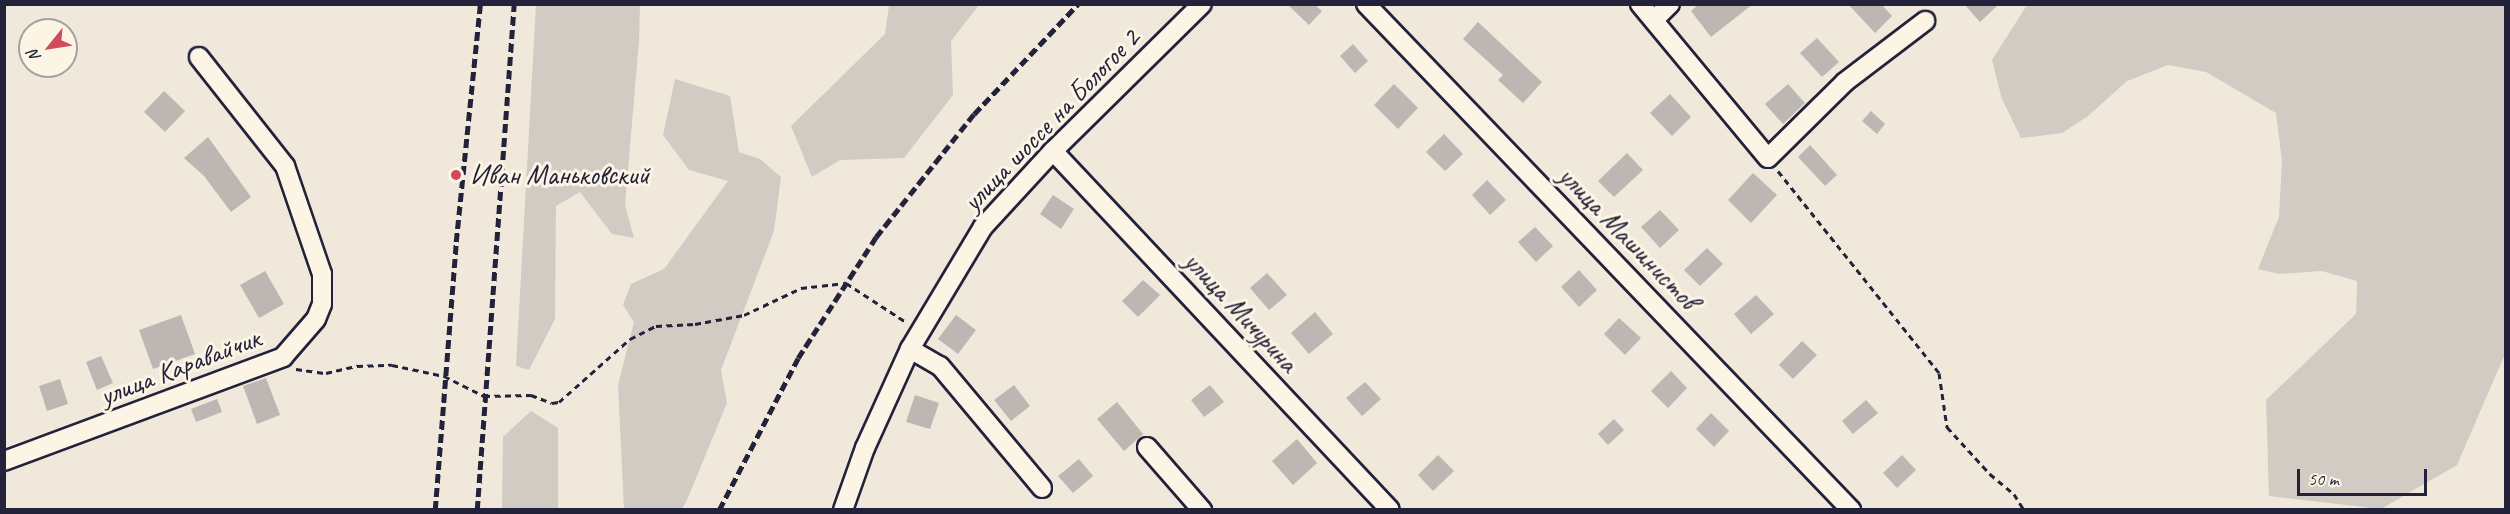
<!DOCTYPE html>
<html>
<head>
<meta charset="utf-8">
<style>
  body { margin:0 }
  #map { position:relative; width:2510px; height:514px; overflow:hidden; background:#efe8db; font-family:Caveat,sans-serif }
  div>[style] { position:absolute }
  .green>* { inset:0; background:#d1cbc3 }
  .building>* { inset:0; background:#bcb7b3 }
  .path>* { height:3px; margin-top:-1.5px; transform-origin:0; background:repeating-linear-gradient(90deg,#22223b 0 6px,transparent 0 10.5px) }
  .roads { filter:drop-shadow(2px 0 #22223b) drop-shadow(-2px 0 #22223b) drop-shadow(0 2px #22223b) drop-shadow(0 -2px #22223b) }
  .minor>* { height:18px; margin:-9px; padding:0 9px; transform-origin:9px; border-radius:9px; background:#fcf5e5 }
  .rail>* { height:4.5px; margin-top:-2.25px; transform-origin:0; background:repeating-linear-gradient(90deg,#22223b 0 9px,transparent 0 13.5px) }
  .dots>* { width:16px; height:16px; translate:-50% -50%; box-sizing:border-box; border:3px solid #fcf5e5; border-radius:50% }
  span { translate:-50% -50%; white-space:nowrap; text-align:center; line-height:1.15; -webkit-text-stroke:6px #fcf5e5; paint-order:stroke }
  .street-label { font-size:28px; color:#22223b }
  .poi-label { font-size:28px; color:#22223b }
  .left { translate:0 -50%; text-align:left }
  .frame { position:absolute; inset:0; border:6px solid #22223b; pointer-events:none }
  .north { position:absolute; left:18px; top:18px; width:60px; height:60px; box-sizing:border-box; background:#fcf5e5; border:2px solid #a5a1a1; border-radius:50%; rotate:240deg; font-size:16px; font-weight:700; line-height:24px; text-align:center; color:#22223b }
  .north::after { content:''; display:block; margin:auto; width:21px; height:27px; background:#d1495b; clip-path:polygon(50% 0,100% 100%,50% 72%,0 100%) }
  .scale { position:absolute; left:2297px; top:469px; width:130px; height:27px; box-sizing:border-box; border:3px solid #22223b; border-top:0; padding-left:8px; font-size:18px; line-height:21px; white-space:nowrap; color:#22223b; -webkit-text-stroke:4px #fcf5e5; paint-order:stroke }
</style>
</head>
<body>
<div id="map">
  <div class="green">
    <i style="clip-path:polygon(536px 5px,640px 5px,639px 41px,625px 205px,634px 238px,612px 234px,580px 192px,556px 206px,555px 319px,529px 370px,516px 366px)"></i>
    <i style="clip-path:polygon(889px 5px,979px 5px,951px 41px,953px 95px,904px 158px,840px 160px,812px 177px,791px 126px,885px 34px)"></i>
    <i style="clip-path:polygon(2027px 5px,2505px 5px,2505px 354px,2457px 465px,2381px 509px,2269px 496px,2266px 400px,2356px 314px,2357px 281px,2322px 271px,2279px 274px,2258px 269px,2279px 217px,2282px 161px,2276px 113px,2206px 72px,2168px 65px,2127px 81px,2088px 116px,2062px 133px,2021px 138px,2002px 99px,1992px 60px)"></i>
    <i style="clip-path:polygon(675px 79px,730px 96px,739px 152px,760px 159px,781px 177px,774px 231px,721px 370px,727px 403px,687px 500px,682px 509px,624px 509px,618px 385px,634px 322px,623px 305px,631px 284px,664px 269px,728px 181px,689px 170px,663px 135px)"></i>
    <i style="clip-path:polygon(531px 411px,558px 428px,558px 509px,502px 509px,503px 437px)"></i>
  </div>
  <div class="building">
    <i style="clip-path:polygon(1287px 4px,1314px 4px,1322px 11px,1309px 25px)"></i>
    <i style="clip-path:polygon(1699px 4px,1753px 4px,1711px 37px,1691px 11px)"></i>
    <i style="clip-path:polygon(1848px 4px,1881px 4px,1892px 16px,1875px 33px)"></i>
    <i style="clip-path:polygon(1964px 4px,1999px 4px,1980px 22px)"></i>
    <i style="clip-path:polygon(1478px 22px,1542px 82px,1523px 103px,1498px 80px,1503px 75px,1463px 39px)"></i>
    <i style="clip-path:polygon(1817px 38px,1839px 62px,1822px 77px,1800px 53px)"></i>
    <i style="clip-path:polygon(1353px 44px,1368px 61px,1355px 73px,1340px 56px)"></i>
    <i style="clip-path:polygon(1394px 84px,1418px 108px,1398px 129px,1374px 105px)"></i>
    <i style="clip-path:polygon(1788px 84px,1805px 103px,1783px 124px,1765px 104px)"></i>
    <i style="clip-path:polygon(164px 91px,185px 111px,165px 132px,144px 112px)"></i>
    <i style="clip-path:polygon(1670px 94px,1691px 117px,1672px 136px,1650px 113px)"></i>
    <i style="clip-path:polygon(1871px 111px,1885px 124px,1877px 134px,1862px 121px)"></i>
    <i style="clip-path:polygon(1444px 134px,1463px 154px,1445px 171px,1426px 152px)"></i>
    <i style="clip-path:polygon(208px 137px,251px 197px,231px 212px,204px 176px,184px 158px)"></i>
    <i style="clip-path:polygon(1810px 145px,1837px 175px,1825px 186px,1798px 157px)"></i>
    <i style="clip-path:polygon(1627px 153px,1643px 170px,1614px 197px,1598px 181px)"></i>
    <i style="clip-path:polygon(1753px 173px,1777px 195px,1751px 223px,1728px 200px)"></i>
    <i style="clip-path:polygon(1487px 180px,1506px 200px,1490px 215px,1472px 195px)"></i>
    <i style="clip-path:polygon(1053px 195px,1074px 209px,1061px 229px,1040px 214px)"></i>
    <i style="clip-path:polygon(1660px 210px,1679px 230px,1660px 248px,1641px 227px)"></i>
    <i style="clip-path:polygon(1535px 227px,1553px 246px,1536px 262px,1518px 242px)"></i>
    <i style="clip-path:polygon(1707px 248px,1723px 264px,1700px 286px,1684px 270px)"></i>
    <i style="clip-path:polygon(1579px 270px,1597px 290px,1579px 307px,1561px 287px)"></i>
    <i style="clip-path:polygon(265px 271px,284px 304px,259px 318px,240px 285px)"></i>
    <i style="clip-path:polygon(1267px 273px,1287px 295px,1269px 310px,1250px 288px)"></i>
    <i style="clip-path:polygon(1143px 280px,1160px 295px,1138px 317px,1122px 301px)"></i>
    <i style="clip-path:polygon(1756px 295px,1774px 314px,1751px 334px,1734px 314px)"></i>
    <i style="clip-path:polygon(1315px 312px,1333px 334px,1309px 354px,1291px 333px)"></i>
    <i style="clip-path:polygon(181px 315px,195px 354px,153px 369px,139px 330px)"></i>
    <i style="clip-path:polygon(956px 315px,976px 330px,958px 354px,938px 339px)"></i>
    <i style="clip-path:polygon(1619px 318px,1641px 338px,1625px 355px,1604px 334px)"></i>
    <i style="clip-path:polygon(1802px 341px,1817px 355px,1793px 379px,1779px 365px)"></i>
    <i style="clip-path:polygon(101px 356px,113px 383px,97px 390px,86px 362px)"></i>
    <i style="clip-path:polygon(1671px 371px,1687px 388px,1668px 408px,1651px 391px)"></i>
    <i style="clip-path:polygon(266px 378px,280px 415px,257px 424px,243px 386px)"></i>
    <i style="clip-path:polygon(60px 379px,68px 404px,47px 411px,39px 386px)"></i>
    <i style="clip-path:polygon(1365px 382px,1381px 399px,1362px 416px,1346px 398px)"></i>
    <i style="clip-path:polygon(1014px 385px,1030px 406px,1011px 421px,994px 400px)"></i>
    <i style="clip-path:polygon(1210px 385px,1224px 402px,1204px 417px,1191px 400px)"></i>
    <i style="clip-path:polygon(915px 395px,939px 403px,930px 429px,906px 422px)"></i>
    <i style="clip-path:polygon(217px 399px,222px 412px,196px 422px,191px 409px)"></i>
    <i style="clip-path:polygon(1866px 400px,1878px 413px,1853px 434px,1842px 421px)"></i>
    <i style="clip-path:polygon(1117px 402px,1143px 434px,1124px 451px,1097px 419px)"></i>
    <i style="clip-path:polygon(1711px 413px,1729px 431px,1714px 447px,1696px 429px)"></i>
    <i style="clip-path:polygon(1614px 419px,1624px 430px,1608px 445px,1598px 434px)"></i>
    <i style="clip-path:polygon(1297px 439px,1317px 463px,1293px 485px,1272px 461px)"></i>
    <i style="clip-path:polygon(1438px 455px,1454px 471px,1433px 491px,1418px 475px)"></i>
    <i style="clip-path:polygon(1902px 455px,1916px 470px,1897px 488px,1883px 473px)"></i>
    <i style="clip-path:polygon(1079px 459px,1093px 476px,1073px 493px,1058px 476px)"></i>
  </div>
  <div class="path">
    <i style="left:1778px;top:171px;width:258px;rotate:51.4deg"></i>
    <i style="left:1939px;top:373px;width:55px;rotate:81.6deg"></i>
    <i style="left:1947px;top:427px;width:64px;rotate:47.5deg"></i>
    <i style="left:1990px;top:474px;width:31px;rotate:40deg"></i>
    <i style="left:2014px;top:494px;width:19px;rotate:58deg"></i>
    <i style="left:296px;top:369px;width:30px;rotate:8deg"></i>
    <i style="left:326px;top:373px;width:32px;rotate:-13deg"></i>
    <i style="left:357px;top:366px;width:35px;rotate:-2deg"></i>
    <i style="left:392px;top:365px;width:53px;rotate:11.9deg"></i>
    <i style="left:444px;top:376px;width:45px;rotate:26.6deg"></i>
    <i style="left:484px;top:396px;width:47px;rotate:-1.2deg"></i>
    <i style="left:531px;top:395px;width:22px;rotate:21deg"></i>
    <i style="left:552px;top:403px;width:7px;rotate:-8deg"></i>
    <i style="left:559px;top:402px;width:95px;rotate:-41.6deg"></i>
    <i style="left:630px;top:339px;width:29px;rotate:-27deg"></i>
    <i style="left:656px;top:326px;width:39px;rotate:-3deg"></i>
    <i style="left:695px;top:324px;width:50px;rotate:-10.4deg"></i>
    <i style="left:744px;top:315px;width:63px;rotate:-25.3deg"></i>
    <i style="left:801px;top:288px;width:45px;rotate:-6.3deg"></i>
    <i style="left:846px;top:283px;width:72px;rotate:33deg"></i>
  </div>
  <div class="roads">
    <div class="minor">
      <i style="left:1366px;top:4px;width:701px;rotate:46.21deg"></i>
      <i style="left:1640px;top:4px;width:200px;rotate:50.3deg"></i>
      <i style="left:1768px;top:158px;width:108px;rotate:-44.6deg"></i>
      <i style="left:1845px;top:82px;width:101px;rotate:-37.3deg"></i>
      <i style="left:1655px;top:19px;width:21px;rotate:-45deg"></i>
      <i style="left:1053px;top:151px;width:492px;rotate:46.8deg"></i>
      <i style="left:910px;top:349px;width:34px;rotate:30deg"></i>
      <i style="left:940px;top:366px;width:159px;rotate:50.1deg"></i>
      <i style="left:1147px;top:447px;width:84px;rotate:48.9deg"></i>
      <i style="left:4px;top:461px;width:298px;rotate:-20.4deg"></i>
      <i style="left:283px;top:357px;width:50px;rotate:-49deg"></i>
      <i style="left:316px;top:319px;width:16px;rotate:-68deg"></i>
      <i style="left:322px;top:304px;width:30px;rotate:-90deg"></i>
      <i style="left:322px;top:274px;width:114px;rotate:-108.9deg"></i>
      <i style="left:285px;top:166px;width:139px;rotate:-128.3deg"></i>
      <i style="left:843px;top:510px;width:66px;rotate:-70.5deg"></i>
      <i style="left:865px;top:448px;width:109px;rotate:-65.6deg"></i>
      <i style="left:910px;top:349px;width:142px;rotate:-59.1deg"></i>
      <i style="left:983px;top:227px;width:103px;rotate:-47.4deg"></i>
      <i style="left:1053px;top:151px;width:209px;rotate:-44.6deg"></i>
    </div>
  </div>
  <div class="rail">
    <i style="left:435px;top:510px;width:269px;rotate:-85.5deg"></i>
    <i style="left:456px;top:242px;width:239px;rotate:-84.2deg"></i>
    <i style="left:477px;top:510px;width:507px;rotate:-85.82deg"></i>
    <i style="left:719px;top:510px;width:171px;rotate:-62.5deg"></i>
    <i style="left:798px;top:358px;width:144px;rotate:-57.2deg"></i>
    <i style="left:876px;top:237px;width:157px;rotate:-51.5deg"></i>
    <i style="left:974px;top:114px;width:151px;rotate:-46.6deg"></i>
  </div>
  <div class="dots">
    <i style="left:456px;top:175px;background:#d1495b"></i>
  </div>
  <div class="street-label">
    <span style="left:1051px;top:120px;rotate:-46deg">улица шоссе на Бологое 2</span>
    <span style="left:1628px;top:238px;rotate:46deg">улица Машинистов</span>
    <span style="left:1241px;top:312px;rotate:47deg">улица Мичурина</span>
    <span style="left:180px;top:367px;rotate:-21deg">улица Каравайчик</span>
  </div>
  <div class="poi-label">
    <span class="left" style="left:470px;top:175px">Иван Маньковский</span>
  </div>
  <div class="frame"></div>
  <div class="north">N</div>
  <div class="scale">50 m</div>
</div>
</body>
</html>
